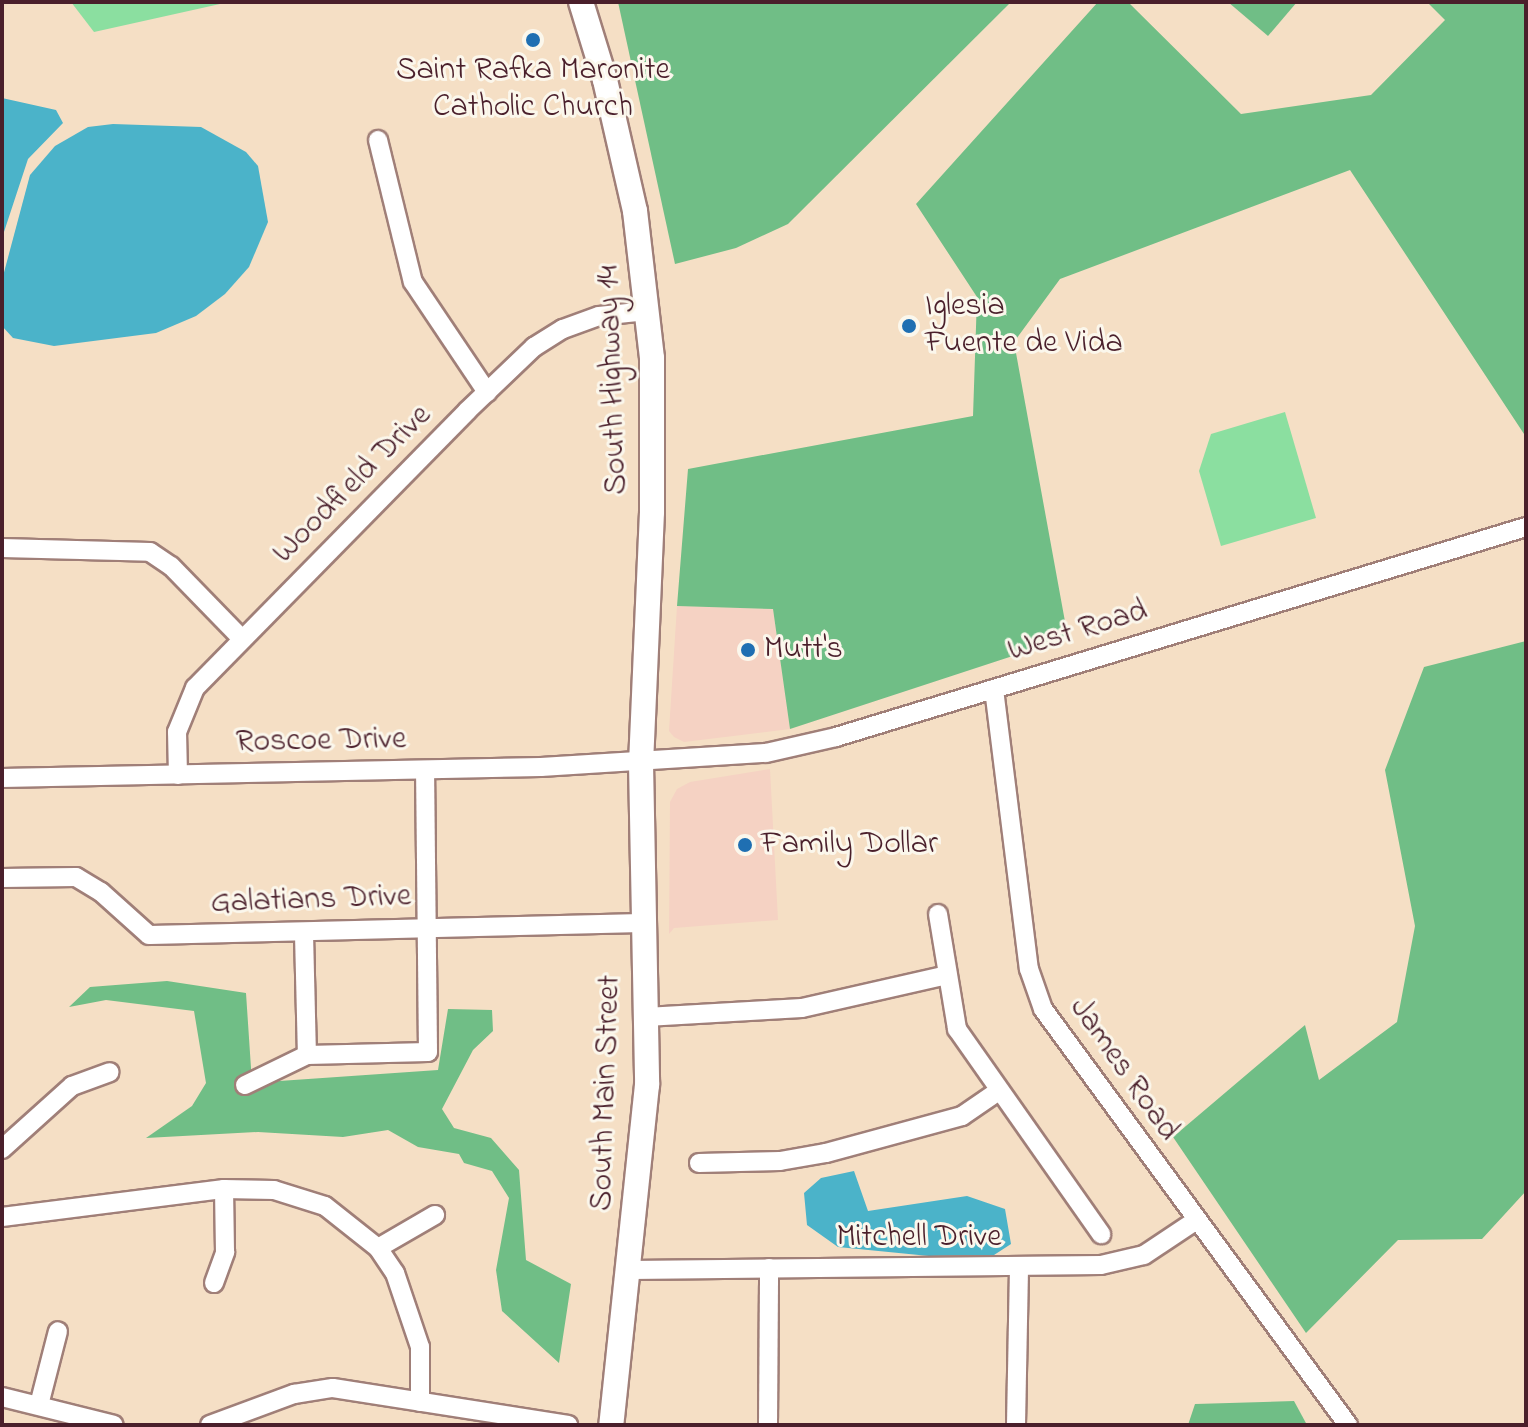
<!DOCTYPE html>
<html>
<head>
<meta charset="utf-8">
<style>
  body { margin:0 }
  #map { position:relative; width:1528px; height:1427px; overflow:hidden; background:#f5dfc5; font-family:"Indie Flower",sans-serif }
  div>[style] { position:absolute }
  .built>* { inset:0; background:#f5d2c3 }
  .green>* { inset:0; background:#8bdfa0 }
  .forest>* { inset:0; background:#70be86 }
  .water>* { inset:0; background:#4bb3c9 }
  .roads { filter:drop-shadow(2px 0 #a07f78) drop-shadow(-2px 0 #a07f78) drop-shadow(0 2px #a07f78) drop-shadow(0 -2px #a07f78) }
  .minor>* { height:18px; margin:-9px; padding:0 9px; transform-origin:9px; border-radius:9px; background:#fff }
  .major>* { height:24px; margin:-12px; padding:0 12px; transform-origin:12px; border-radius:12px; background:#fff }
  .dots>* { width:22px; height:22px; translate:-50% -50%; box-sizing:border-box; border:4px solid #fbf7ec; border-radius:50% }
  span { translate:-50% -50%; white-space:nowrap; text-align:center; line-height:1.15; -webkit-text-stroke:6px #fbf7ec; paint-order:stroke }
  .poi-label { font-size:32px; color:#4a1f2b }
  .left { translate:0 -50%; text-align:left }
  .street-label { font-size:32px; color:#4a1f2b }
  .frame { position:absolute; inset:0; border:4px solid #4a1f2b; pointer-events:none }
</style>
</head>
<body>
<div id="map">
  <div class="built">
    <i style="clip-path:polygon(677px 606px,773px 609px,790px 729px,684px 742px,674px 737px,669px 731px)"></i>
    <i style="clip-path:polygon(770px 769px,778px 920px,674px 928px,669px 934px,670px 802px,677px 789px,690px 782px)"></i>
  </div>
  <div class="green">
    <i style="clip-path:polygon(71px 2px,229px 2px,94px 32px)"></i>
    <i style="clip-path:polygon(1285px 412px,1316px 518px,1221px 546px,1199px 471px,1211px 434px)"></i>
  </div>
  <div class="forest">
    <i style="clip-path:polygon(618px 2px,1011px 2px,788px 224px,736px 248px,675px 264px)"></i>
    <i style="clip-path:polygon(1098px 2px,1128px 2px,1241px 114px,1371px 95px,1445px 20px,1427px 2px,1526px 2px,1526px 437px,1350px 170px,1060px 279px,1014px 342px,1068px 638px,790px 729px,773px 609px,677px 606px,688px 469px,973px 416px,977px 297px,916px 204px)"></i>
    <i style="clip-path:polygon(1228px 2px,1297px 2px,1268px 36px)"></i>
    <i style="clip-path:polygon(1526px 641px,1526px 1191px,1482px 1239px,1398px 1240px,1306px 1333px,1173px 1137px,1305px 1025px,1319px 1080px,1397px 1022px,1415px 926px,1385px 770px,1424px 667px)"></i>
    <i style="clip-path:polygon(167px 981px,246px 993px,252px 1083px,438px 1070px,448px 1009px,492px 1010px,493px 1031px,473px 1050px,442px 1109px,454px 1128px,491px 1138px,519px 1170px,526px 1260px,571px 1284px,559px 1363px,502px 1311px,496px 1270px,509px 1198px,492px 1171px,464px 1163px,459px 1154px,418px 1147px,388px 1130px,343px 1137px,258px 1132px,146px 1138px,192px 1106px,206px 1083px,194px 1011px,106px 1000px,69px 1007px,90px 987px)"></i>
    <i style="clip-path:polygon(1294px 1401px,1307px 1425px,1188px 1425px,1195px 1404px)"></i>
  </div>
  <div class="water">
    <i style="clip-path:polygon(2px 98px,56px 110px,63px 123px,28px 159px,2px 238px)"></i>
    <i style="clip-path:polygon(113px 124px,201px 127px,246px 152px,258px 166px,268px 222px,249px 267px,225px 294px,196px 316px,156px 333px,54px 346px,13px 338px,2px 326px,2px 280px,30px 175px,55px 146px,88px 127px)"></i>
    <i style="clip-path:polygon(854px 1171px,868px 1211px,967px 1196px,1005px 1209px,1011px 1244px,994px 1255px,929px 1256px,838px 1247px,807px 1225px,804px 1193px,821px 1178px)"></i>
  </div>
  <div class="roads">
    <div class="minor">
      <i style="left:378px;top:140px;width:146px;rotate:76.2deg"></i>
      <i style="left:413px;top:282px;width:133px;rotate:56.1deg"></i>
      <i style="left:2px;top:548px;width:148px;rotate:1.5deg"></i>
      <i style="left:150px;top:552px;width:25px;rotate:34deg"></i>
      <i style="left:171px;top:566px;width:102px;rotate:45.8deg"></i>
      <i style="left:994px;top:689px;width:282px;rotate:82.9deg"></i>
      <i style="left:1029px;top:969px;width:42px;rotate:70.7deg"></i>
      <i style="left:1043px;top:1009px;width:516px;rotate:53.75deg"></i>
      <i style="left:178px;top:775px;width:43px;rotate:-91.3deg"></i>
      <i style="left:177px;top:732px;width:48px;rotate:-67.8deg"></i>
      <i style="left:195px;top:688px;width:388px;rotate:-45.5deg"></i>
      <i style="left:467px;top:411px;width:93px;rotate:-43.7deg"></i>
      <i style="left:534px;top:347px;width:34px;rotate:-32deg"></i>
      <i style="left:563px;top:329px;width:38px;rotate:-20deg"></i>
      <i style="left:599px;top:316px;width:48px;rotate:-5.9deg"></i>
      <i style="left:2px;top:778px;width:539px;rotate:-1.17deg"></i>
      <i style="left:541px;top:767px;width:225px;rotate:-3.6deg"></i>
      <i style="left:766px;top:753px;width:72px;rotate:-12.9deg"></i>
      <i style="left:836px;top:737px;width:721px;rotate:-16.93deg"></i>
      <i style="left:2px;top:878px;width:74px;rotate:-0.8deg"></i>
      <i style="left:76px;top:877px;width:29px;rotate:31deg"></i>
      <i style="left:101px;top:892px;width:64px;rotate:41.9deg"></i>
      <i style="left:149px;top:935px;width:494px;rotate:-1.4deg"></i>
      <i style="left:938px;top:914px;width:117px;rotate:80.6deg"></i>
      <i style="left:957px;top:1029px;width:251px;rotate:54.9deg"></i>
      <i style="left:304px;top:934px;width:121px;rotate:88.6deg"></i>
      <i style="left:307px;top:1055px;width:121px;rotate:-1.4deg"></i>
      <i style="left:428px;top:1052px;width:282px;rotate:-90.6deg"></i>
      <i style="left:646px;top:1017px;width:156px;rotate:-3.3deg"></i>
      <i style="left:802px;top:1008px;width:149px;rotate:-12.8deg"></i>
      <i style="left:245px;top:1085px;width:69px;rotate:-25.8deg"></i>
      <i style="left:2px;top:1149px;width:94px;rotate:-42deg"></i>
      <i style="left:72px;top:1086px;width:40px;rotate:-20.2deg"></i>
      <i style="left:699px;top:1163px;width:81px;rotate:-1.4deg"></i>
      <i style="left:780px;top:1161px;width:47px;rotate:-9.9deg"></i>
      <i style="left:826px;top:1153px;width:141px;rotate:-15.2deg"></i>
      <i style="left:962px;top:1116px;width:42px;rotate:-34.4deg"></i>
      <i style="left:2px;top:1217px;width:224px;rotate:-7.2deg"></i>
      <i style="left:224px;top:1189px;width:50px;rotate:1.1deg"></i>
      <i style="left:274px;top:1190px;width:53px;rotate:17.4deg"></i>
      <i style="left:325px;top:1206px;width:68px;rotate:38.4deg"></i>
      <i style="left:378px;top:1248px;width:30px;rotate:56deg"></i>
      <i style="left:395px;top:1273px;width:78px;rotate:71.3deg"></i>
      <i style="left:420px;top:1347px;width:55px;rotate:90deg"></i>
      <i style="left:378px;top:1248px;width:66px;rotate:-30.1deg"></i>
      <i style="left:630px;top:1270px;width:471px;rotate:-0.6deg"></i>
      <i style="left:1101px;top:1265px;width:44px;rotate:-13.1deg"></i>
      <i style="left:1144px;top:1255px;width:61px;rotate:-33.7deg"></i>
      <i style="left:214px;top:1283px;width:33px;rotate:-70deg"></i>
      <i style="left:225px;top:1252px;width:63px;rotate:-90.9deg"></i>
      <i style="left:2px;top:1397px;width:115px;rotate:14deg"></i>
      <i style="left:39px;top:1405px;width:76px;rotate:-75.6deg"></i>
      <i style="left:210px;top:1425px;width:90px;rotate:-20.3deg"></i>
      <i style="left:294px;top:1394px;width:39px;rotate:-9deg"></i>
      <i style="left:333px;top:1388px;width:238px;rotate:8.9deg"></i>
      <i style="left:768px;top:1425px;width:157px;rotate:-89.6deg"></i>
      <i style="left:1016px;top:1425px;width:158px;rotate:-88.9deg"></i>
    </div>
    <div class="major">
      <i style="left:581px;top:2px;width:82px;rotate:72.9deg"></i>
      <i style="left:605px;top:80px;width:134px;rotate:77.1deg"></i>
      <i style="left:635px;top:211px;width:148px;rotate:83.4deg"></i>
      <i style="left:652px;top:358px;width:154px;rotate:90deg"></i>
      <i style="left:652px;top:512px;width:251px;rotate:92.5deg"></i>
      <i style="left:641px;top:763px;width:322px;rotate:88.9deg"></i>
      <i style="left:647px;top:1085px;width:342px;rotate:96deg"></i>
    </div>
  </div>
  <div class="dots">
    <i style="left:533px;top:40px;background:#1f6fb2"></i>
    <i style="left:909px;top:326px;background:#1f6fb2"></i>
    <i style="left:748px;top:650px;background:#1f6fb2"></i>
    <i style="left:745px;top:845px;background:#1f6fb2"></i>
  </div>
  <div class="poi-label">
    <span style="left:533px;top:90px">Saint Rafka Maronite<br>Catholic Church</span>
    <span class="left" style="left:925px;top:326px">Iglesia<br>Fuente de Vida</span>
    <span class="left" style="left:764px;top:650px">Mutt's</span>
    <span class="left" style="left:761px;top:845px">Family Dollar</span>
  </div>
  <div class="street-label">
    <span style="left:614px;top:380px;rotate:-92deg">South Highway 14</span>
    <span style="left:353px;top:485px;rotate:-45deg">Woodfield Drive</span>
    <span style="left:1078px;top:632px;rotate:-17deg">West Road</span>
    <span style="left:321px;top:742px;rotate:-1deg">Roscoe Drive</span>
    <span style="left:311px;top:901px;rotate:-2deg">Galatians Drive</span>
    <span style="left:1123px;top:1070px;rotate:55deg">James Road</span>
    <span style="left:607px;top:1093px;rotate:-88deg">South Main Street</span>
    <span style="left:919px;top:1238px">Mitchell Drive</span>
  </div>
  <div class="frame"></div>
</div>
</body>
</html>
